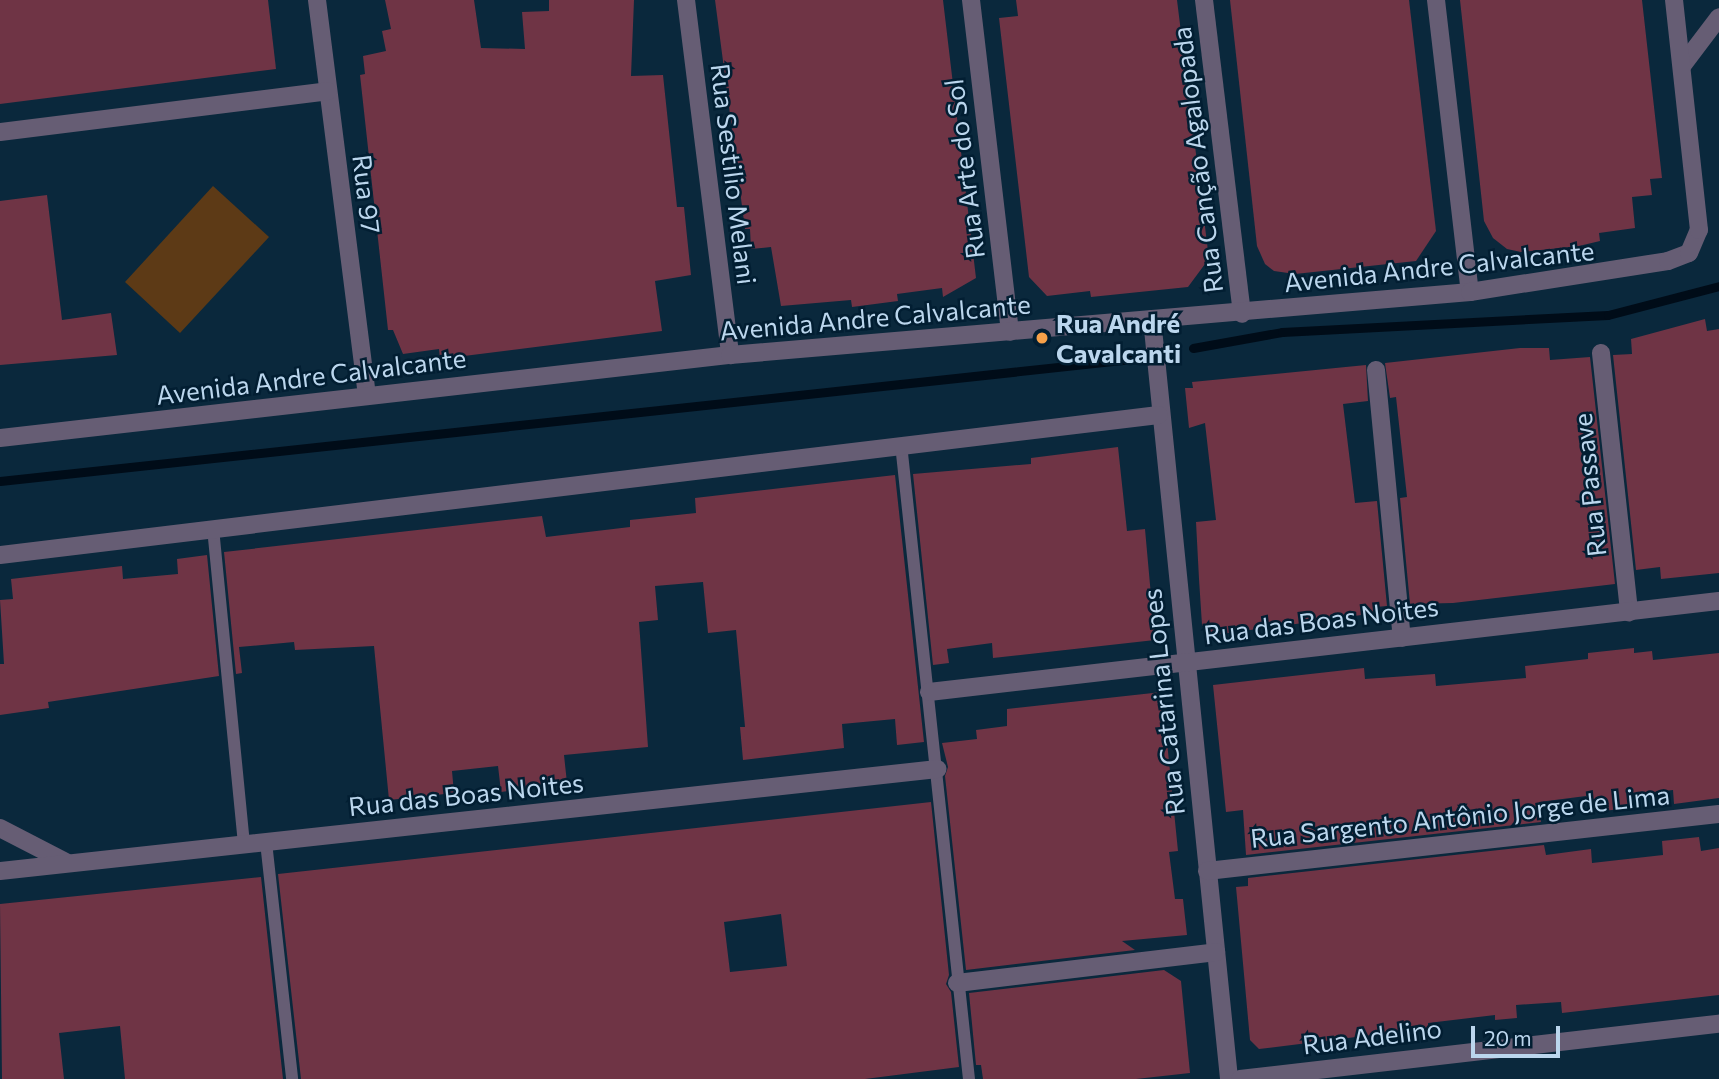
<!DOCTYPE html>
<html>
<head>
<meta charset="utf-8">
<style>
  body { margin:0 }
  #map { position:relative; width:1719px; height:1079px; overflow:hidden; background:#0a283c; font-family:Commissioner,sans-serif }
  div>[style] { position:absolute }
  .green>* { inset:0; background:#5d3a16 }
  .stream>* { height:9px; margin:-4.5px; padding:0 4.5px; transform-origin:4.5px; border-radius:4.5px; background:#000c18 }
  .building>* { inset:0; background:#6f3445 }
  .service>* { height:12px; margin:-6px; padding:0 6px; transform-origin:6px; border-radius:6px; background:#665d74 }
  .minor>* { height:18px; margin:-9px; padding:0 9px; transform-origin:9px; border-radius:9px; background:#665d74 }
  .dots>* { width:19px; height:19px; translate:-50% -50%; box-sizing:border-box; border:4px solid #021e32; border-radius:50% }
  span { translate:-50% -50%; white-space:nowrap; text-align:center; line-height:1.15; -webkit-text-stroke:5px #021e32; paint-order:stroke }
  .street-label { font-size:26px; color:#bbd6ed }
  .poi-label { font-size:26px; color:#bbd6ed; font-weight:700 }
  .left { translate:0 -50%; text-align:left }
  .scale { position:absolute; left:1471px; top:1026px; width:89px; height:32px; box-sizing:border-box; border:4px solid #bbd6ed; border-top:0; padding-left:9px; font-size:21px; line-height:24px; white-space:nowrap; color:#bbd6ed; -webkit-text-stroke:5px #021e32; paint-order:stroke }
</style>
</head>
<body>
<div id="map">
  <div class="green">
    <i style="clip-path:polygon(213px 186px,269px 237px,180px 333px,125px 282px)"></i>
  </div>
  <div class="stream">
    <i style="left:1193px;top:348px;width:90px;rotate:-10.2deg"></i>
    <i style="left:1282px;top:332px;width:326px;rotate:-3deg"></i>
    <i style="left:1608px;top:315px;width:115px;rotate:-14.6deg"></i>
    <i style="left:0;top:481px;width:1140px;rotate:-6.15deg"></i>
  </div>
  <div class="building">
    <i style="clip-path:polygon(0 0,268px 0,276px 69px,0 104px)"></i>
    <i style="clip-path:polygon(385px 0,474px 0,481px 48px,525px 49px,522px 12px,549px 11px,549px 0,634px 0,631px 76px,663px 75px,677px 207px,684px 207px,691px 275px,655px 281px,662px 331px,440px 359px,439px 349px,403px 354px,393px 330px,388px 330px,360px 75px,365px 74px,363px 56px,386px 51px,382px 31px,391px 29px)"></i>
    <i style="clip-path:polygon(715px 0,943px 0,976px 278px,943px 297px,942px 288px,897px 294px,898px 301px,852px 307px,851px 300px,781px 306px,771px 247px,751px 249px,750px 229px,745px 229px)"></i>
    <i style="clip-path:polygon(1016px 0,1177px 0,1208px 251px,1205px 264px,1188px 287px,1091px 297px,1090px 291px,1047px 296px,1029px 277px,999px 18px,1018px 16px)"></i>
    <i style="clip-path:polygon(1230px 0,1409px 0,1436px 231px,1416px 261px,1295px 274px,1274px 271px,1265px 264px,1257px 246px)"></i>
    <i style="clip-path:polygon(1460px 0,1642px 0,1662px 178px,1650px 179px,1652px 195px,1632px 197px,1635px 228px,1599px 233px,1600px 241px,1579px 246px,1521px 252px,1507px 249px,1493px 238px,1484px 221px)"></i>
    <i style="clip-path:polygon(47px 195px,62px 320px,111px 313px,117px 355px,0 365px,0 201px)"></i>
    <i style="clip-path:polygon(1705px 319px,1707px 331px,1719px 329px,1719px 573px,1661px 579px,1660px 567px,1636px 570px,1613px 355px,1632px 354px,1631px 339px)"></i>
    <i style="clip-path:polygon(1520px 348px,1549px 348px,1550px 360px,1590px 357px,1615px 584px,1453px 603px,1410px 604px,1400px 498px,1407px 497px,1396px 397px,1390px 398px,1385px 363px)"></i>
    <i style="clip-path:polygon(1366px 365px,1368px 401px,1343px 404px,1355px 503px,1377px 501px,1387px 606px,1376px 607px,1376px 613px,1214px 635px,1202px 625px,1199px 579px,1196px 522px,1216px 520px,1205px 423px,1189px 428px,1185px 388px,1193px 388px,1192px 382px)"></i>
    <i style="clip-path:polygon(1118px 447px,1127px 531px,1145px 529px,1155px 640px,993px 658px,992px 643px,947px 649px,949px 663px,933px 665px,913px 474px,1031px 464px,1031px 458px)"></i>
    <i style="clip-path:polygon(895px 475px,924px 742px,897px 745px,895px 719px,842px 724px,844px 748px,743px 760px,740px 727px,745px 727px,736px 630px,708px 633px,703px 582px,655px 586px,658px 620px,639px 622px,648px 747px,564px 755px,567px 783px,501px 792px,498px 766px,452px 771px,454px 793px,389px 800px,374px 646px,295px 650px,294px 642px,239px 647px,242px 673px,236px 674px,224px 552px,542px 516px,546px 537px,630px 527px,630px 520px,696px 513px,695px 498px)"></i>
    <i style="clip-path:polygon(207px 555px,219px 676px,48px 702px,49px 708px,0 715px,0 664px,4px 664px,0 600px,13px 599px,11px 579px,122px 566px,123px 579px,178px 574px,177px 559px)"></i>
    <i style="clip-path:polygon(1634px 648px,1634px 653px,1652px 651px,1653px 660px,1719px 653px,1719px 798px,1674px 804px,1673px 790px,1628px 795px,1630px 808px,1603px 811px,1602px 798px,1587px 800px,1586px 796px,1539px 802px,1541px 822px,1246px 855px,1243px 810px,1226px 812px,1213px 685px,1364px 668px,1365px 679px,1435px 674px,1436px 686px,1526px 678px,1525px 666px,1588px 659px,1588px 653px)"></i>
    <i style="clip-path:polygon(1162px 692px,1178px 851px,1169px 852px,1175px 899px,1183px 899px,1187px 935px,1122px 941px,1135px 950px,966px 970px,945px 776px,948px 767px,942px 743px,977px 739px,976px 730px,1007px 726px,1007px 709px)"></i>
    <i style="clip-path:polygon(evenodd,931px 802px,949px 975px,946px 984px,951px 992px,959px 1067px,865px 1079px,301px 1079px,278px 874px,931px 802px,781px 914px,787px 966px,730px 972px,724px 922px,781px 914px)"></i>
    <i style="clip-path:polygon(1699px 837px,1701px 851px,1719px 848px,1719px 995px,1562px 1013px,1561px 1002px,1516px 1005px,1517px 1018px,1495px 1020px,1495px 1015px,1428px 1023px,1428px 1028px,1259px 1049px,1250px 1040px,1236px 887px,1248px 886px,1248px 878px,1544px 845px,1546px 855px,1591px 849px,1592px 863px,1663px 855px,1662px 841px)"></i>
    <i style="clip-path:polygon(261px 877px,283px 1079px,125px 1079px,120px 1026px,59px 1033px,64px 1079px,2px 1079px,0 904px)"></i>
    <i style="clip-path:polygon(1164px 970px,1181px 981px,1190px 1073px,1136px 1079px,983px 1079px,981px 1065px,976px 1065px,969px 993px)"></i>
  </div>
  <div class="service">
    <i style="left:901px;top:444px;width:639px;rotate:83.89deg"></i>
    <i style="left:213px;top:528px;width:318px;rotate:84.4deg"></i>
    <i style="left:266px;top:842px;width:238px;rotate:83.7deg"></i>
  </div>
  <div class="minor">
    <i style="left:317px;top:0;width:398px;rotate:82.8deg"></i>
    <i style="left:686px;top:0;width:358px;rotate:82.9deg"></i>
    <i style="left:971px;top:0;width:334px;rotate:83.3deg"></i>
    <i style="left:1204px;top:0;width:316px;rotate:83.1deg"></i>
    <i style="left:1436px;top:0;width:294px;rotate:83.4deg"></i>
    <i style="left:1682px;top:66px;width:61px;rotate:-52.9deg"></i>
    <i style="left:0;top:132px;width:330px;rotate:-7.1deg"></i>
    <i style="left:1152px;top:319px;width:764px;rotate:84.21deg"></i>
    <i style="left:1601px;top:353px;width:261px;rotate:83.8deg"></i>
    <i style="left:1376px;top:370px;width:269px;rotate:84.5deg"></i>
    <i style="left:0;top:438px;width:735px;rotate:-6.49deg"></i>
    <i style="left:730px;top:355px;width:743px;rotate:-4.87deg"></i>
    <i style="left:1470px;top:292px;width:200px;rotate:-8.9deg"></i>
    <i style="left:1668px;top:261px;width:22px;rotate:-21deg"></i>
    <i style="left:1689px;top:253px;width:25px;rotate:-67deg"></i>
    <i style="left:1699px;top:230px;width:231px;rotate:-96.2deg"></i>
    <i style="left:0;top:555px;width:1167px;rotate:-6.89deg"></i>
    <i style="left:929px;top:692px;width:795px;rotate:-6.57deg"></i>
    <i style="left:0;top:828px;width:74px;rotate:27.3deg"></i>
    <i style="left:0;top:871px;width:943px;rotate:-6.21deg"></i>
    <i style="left:1207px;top:871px;width:515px;rotate:-6.35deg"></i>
    <i style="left:957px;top:983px;width:261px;rotate:-6.8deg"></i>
    <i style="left:1240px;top:1079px;width:482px;rotate:-6.6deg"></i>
  </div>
  <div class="dots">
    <i style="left:1042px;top:338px;background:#f7a149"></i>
  </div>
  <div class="street-label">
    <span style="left:1197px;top:160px;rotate:-97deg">Rua Canção Agalopada</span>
    <span style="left:964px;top:169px;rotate:-97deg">Rua Arte do Sol</span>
    <span style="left:734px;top:174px;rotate:83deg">Rua Sestilio Melani</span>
    <span style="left:367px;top:194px;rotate:83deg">Rua 97</span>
    <span style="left:1439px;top:266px;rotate:-6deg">Avenida Andre Calvalcante</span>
    <span style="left:875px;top:317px;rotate:-5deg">Avenida Andre Calvalcante</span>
    <span style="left:311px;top:376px;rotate:-7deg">Avenida Andre Calvalcante</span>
    <span style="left:1589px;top:485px;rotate:-96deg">Rua Passave</span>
    <span style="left:1321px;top:620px;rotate:-7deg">Rua das Boas Noites</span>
    <span style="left:1163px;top:702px;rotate:-96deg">Rua Catarina Lopes</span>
    <span style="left:466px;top:794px;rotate:-6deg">Rua das Boas Noites</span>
    <span style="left:1460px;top:816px;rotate:-6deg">Rua Sargento Antônio Jorge de Lima</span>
    <span style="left:1372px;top:1036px;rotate:-7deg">Rua Adelino</span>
  </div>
  <div class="poi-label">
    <span class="left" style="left:1056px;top:338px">Rua André<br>Cavalcanti</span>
  </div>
  <div class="scale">20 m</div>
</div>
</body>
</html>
